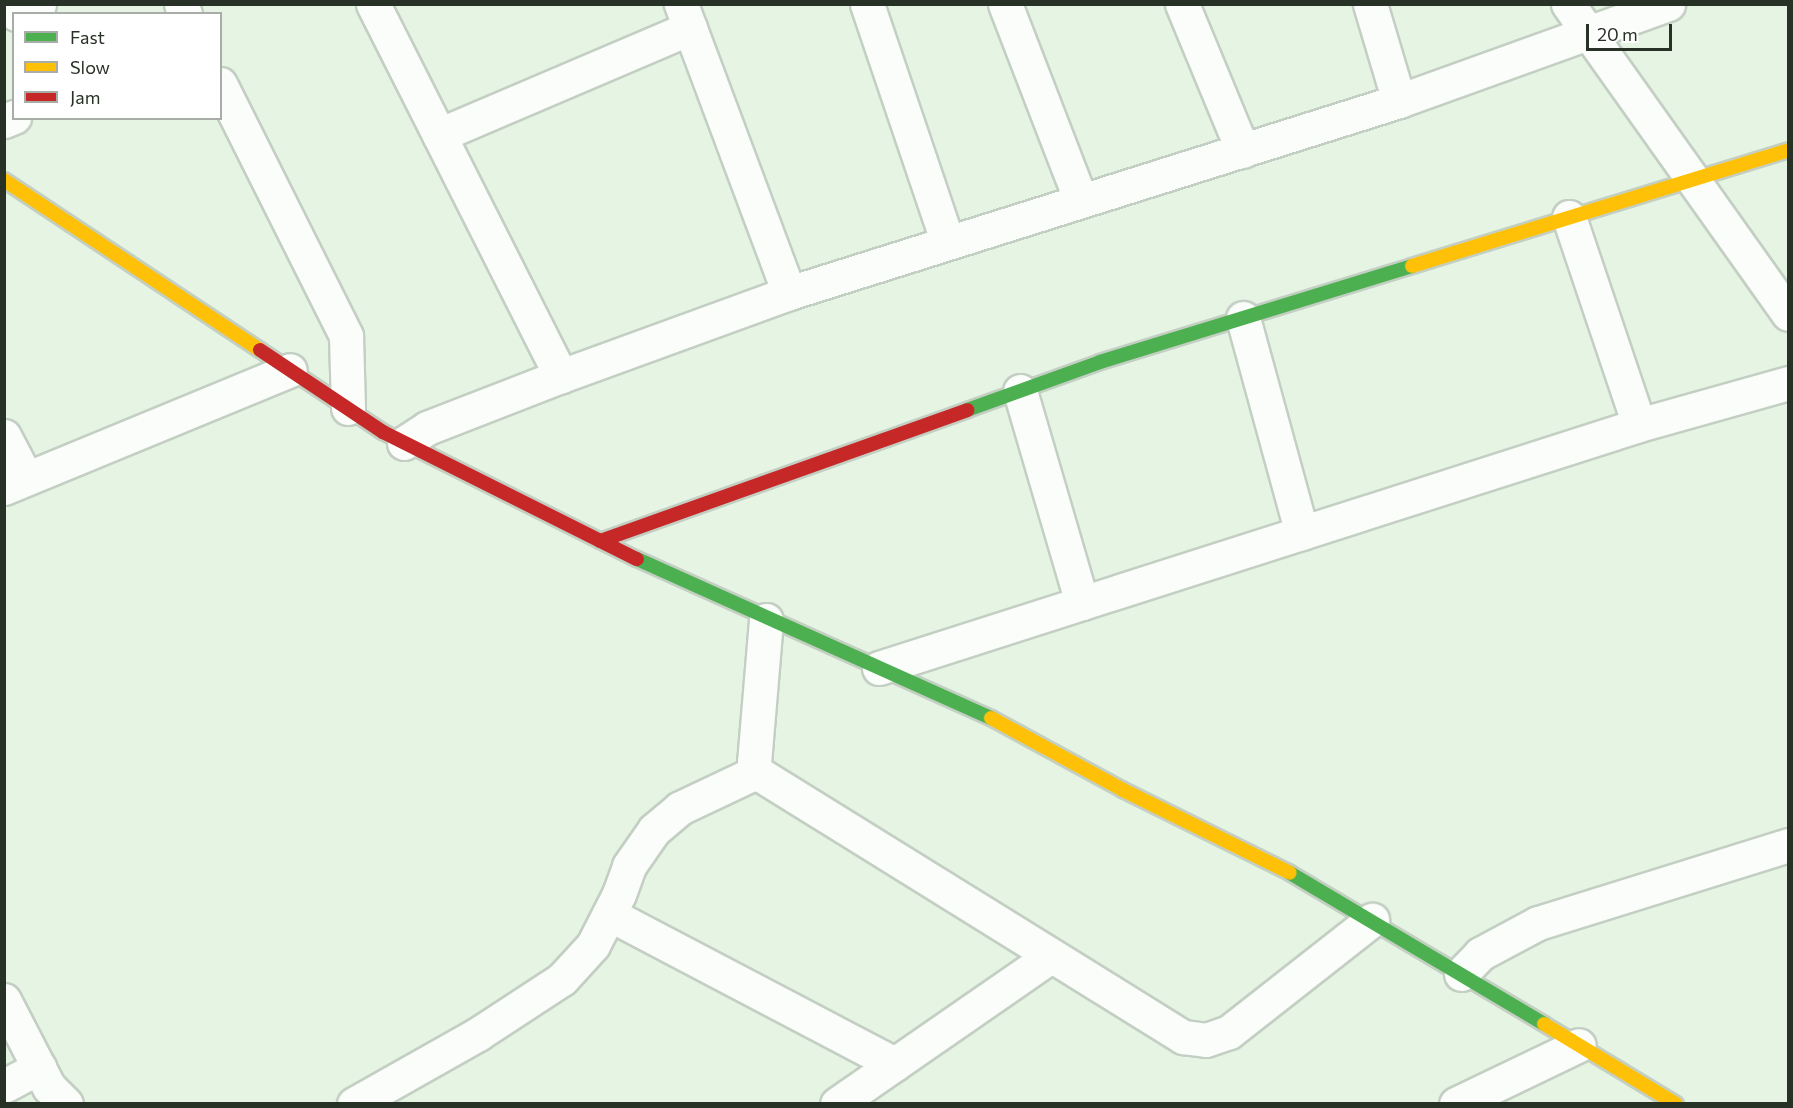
<!DOCTYPE html>
<html>
<head>
<meta charset="utf-8">
<style>
  body { margin:0 }
  #map { position:relative; width:1793px; height:1108px; overflow:hidden; background:#e6f4e4; font-family:Commissioner,sans-serif }
  div>[style] { position:absolute }
  .roads { filter:drop-shadow(2px 0 #c4cfc3) drop-shadow(-2px 0 #c4cfc3) drop-shadow(0 2px #c4cfc3) drop-shadow(0 -2px #c4cfc3) }
  .street>* { height:33px; margin:-16.5px; padding:0 16.5px; transform-origin:16.5px; border-radius:16.5px; background:#fbfdfb }
  .fast>* { height:14px; margin:-7px; padding:0 7px; transform-origin:7px; border-radius:7px; background:#4caf50 }
  .slow>* { height:14px; margin:-7px; padding:0 7px; transform-origin:7px; border-radius:7px; background:#ffc107 }
  .jam>* { height:14px; margin:-7px; padding:0 7px; transform-origin:7px; border-radius:7px; background:#c62828 }
  span { translate:-50% -50%; white-space:nowrap; text-align:center; line-height:1.15; -webkit-text-stroke:5px #fff; paint-order:stroke }
  .frame { position:absolute; inset:0; border:6px solid #283126; pointer-events:none }
  .legend { position:absolute; left:12px; top:12px; width:210px; height:108px; box-sizing:border-box; background:#fff; border:2px solid #a9ada8; margin:0; padding:8px 10px; list-style:none; font-size:18px; color:#283126 }
  .legend li { display:flex; align-items:center; gap:12px; height:30px }
  .legend b { width:30px; border:2px solid #a9ada8 }
  .scale { position:absolute; left:1586px; top:24px; width:86px; height:27px; box-sizing:border-box; border:3px solid #283126; border-top:0; padding-left:8px; font-size:18px; line-height:21px; white-space:nowrap; color:#283126; -webkit-text-stroke:4px #fff; paint-order:stroke }
</style>
</head>
<body>
<div id="map">
  <div class="roads">
    <div class="street">
      <i style="left:181px;top:4px;width:11px;rotate:68deg"></i>
      <i style="left:373px;top:4px;width:417px;rotate:63.2deg"></i>
      <i style="left:867px;top:4px;width:252px;rotate:71.3deg"></i>
      <i style="left:1005px;top:4px;width:211px;rotate:68.9deg"></i>
      <i style="left:1182px;top:4px;width:159px;rotate:67.5deg"></i>
      <i style="left:1370px;top:4px;width:101px;rotate:73.4deg"></i>
      <i style="left:1568px;top:4px;width:380px;rotate:54.6deg"></i>
      <i style="left:16px;top:14px;width:25px;rotate:-23deg"></i>
      <i style="left:220px;top:84px;width:282px;rotate:63.4deg"></i>
      <i style="left:346px;top:336px;width:72px;rotate:88.4deg"></i>
      <i style="left:4px;top:121px;width:11px;rotate:-22deg"></i>
      <i style="left:439px;top:135px;width:273px;rotate:-23.1deg"></i>
      <i style="left:1569px;top:217px;width:219px;rotate:71.4deg"></i>
      <i style="left:789px;top:293px;width:640px;rotate:-17.47deg"></i>
      <i style="left:1399px;top:101px;width:286px;rotate:-19.8deg"></i>
      <i style="left:1243px;top:318px;width:223px;rotate:74.7deg"></i>
      <i style="left:1020px;top:391px;width:221px;rotate:73.7deg"></i>
      <i style="left:4px;top:436px;width:47px;rotate:62.4deg"></i>
      <i style="left:404px;top:443px;width:27px;rotate:-33deg"></i>
      <i style="left:427px;top:428px;width:144px;rotate:-21.2deg"></i>
      <i style="left:561px;top:376px;width:243px;rotate:-20deg"></i>
      <i style="left:789px;top:293px;width:309px;rotate:-110.5deg"></i>
      <i style="left:4px;top:488px;width:309px;rotate:-22.4deg"></i>
      <i style="left:766px;top:620px;width:143px;rotate:94.8deg"></i>
      <i style="left:754px;top:762px;width:10px;rotate:79deg"></i>
      <i style="left:756px;top:772px;width:503px;rotate:31.82deg"></i>
      <i style="left:1183px;top:1037px;width:23px;rotate:7deg"></i>
      <i style="left:1206px;top:1040px;width:24px;rotate:-19deg"></i>
      <i style="left:1229px;top:1032px;width:182px;rotate:-38.1deg"></i>
      <i style="left:879px;top:668px;width:798px;rotate:-17.73deg"></i>
      <i style="left:1639px;top:425px;width:155px;rotate:-15.7deg"></i>
      <i style="left:609px;top:914px;width:323px;rotate:27.7deg"></i>
      <i style="left:1461px;top:974px;width:28px;rotate:-46deg"></i>
      <i style="left:1480px;top:954px;width:66px;rotate:-28.1deg"></i>
      <i style="left:1538px;top:923px;width:262px;rotate:-17.3deg"></i>
      <i style="left:4px;top:1000px;width:98px;rotate:62.7deg"></i>
      <i style="left:49px;top:1087px;width:24px;rotate:45deg"></i>
      <i style="left:4px;top:1086px;width:40px;rotate:-28deg"></i>
      <i style="left:354px;top:1104px;width:142px;rotate:-29.4deg"></i>
      <i style="left:478px;top:1034px;width:100px;rotate:-33.2deg"></i>
      <i style="left:562px;top:979px;width:46px;rotate:-47.6deg"></i>
      <i style="left:593px;top:945px;width:57px;rotate:-63deg"></i>
      <i style="left:619px;top:894px;width:30px;rotate:-70deg"></i>
      <i style="left:629px;top:866px;width:44px;rotate:-55.2deg"></i>
      <i style="left:654px;top:830px;width:34px;rotate:-40deg"></i>
      <i style="left:680px;top:808px;width:84px;rotate:-25.3deg"></i>
      <i style="left:837px;top:1104px;width:260px;rotate:-34.7deg"></i>
      <i style="left:1456px;top:1104px;width:136px;rotate:-25.6deg"></i>
    </div>
    <div class="fast">
      <i style="left:967px;top:410px;width:141px;rotate:-19.8deg"></i>
      <i style="left:1100px;top:362px;width:326px;rotate:-17.1deg"></i>
      <i style="left:637px;top:559px;width:388px;rotate:24.2deg"></i>
      <i style="left:1290px;top:873px;width:295px;rotate:30.7deg"></i>
    </div>
    <div class="slow">
      <i style="left:4px;top:180px;width:307px;rotate:33.6deg"></i>
      <i style="left:1412px;top:266px;width:393px;rotate:-17.1deg"></i>
      <i style="left:991px;top:718px;width:150px;rotate:28.6deg"></i>
      <i style="left:1123px;top:790px;width:186px;rotate:26.4deg"></i>
      <i style="left:1544px;top:1024px;width:154px;rotate:31.2deg"></i>
    </div>
    <div class="jam">
      <i style="left:260px;top:350px;width:148px;rotate:33.7deg"></i>
      <i style="left:383px;top:432px;width:284px;rotate:26.6deg"></i>
      <i style="left:600px;top:541px;width:390px;rotate:-19.6deg"></i>
    </div>
  </div>
  <div class="frame"></div>
  <ul class="legend">
  <li><b style="height:8px;background:#4caf50"></b>Fast</li>
  <li><b style="height:8px;background:#ffc107"></b>Slow</li>
  <li><b style="height:8px;background:#c62828"></b>Jam</li>
  </ul>
  <div class="scale">20 m</div>
</div>
</body>
</html>
